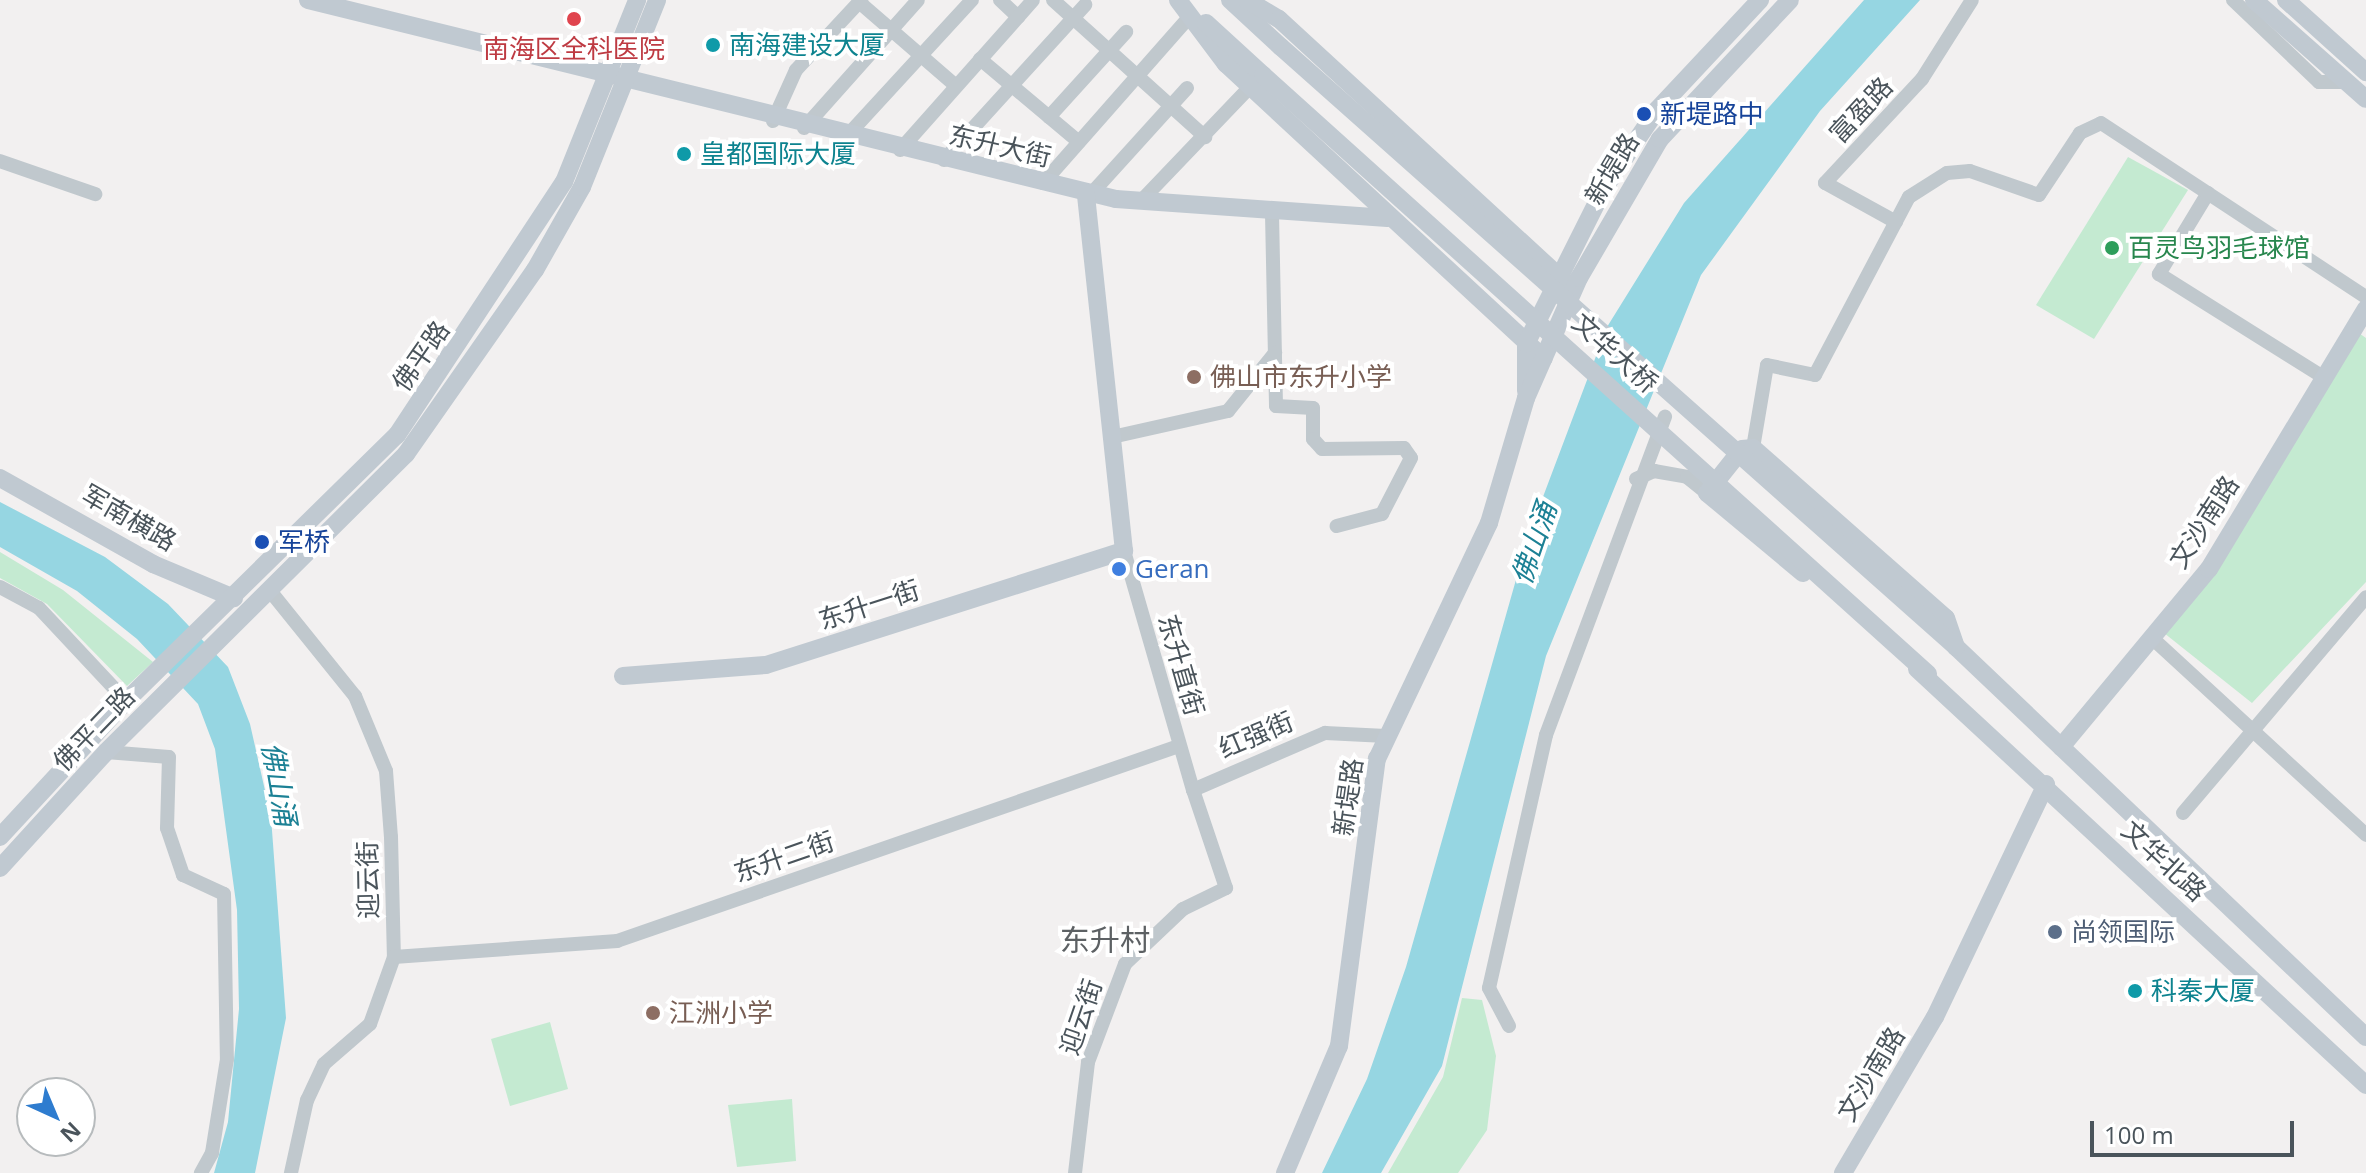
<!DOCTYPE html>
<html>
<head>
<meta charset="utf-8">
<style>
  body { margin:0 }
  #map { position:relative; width:2366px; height:1173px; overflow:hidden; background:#f2f0f0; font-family:"Open Sans","Noto Sans SC",sans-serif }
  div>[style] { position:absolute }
  .green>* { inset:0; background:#c4ead1 }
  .water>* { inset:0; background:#96d6e2 }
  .street>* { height:14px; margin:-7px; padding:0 7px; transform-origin:7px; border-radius:7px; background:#c0c8cd }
  .secondary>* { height:18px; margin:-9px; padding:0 9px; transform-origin:9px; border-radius:9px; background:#c0c9d1 }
  .secondary-bridge>* { height:18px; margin:-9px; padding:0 9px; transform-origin:9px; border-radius:9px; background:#c0c9d1 }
  .dots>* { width:22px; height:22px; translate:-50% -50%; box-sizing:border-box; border:4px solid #fff; border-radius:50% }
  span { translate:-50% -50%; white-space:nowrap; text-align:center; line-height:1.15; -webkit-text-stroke:8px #fff; paint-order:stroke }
  .culture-label { font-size:26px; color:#0d838f }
  .left { translate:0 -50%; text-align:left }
  .health-label { font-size:26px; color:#be3a42 }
  .street-label { font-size:26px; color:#4a545b }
  .transit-label { font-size:26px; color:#164399 }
  .leisure-label { font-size:26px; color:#27864d }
  .education-label { font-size:26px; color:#785e54 }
  .shop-label { font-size:26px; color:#366cbe }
  .service-label { font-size:26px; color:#4e5e75 }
  .water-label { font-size:28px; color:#1c8195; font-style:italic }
  .quarter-label { font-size:30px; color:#5d6164 }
  .north { position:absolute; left:16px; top:1077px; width:80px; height:80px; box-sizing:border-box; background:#fff; border:2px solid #b7bbbd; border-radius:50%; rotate:136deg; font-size:22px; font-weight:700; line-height:32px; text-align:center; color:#4a545b }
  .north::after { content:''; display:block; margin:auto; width:28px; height:36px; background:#2e7ccf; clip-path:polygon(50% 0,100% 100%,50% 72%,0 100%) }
  .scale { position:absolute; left:2090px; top:1121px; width:204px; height:36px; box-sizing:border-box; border:4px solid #4a545b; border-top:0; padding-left:10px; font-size:24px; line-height:28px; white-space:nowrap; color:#4a545b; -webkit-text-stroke:6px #fff; paint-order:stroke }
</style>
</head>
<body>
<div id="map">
  <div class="green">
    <i style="clip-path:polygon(2128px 157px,2188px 190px,2094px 339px,2036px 305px)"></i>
    <i style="clip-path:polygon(2353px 329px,2366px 338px,2366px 582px,2252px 703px,2159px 629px,2209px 569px)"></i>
    <i style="clip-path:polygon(0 552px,63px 590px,153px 662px,127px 686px,47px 604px,0 578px)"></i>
    <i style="clip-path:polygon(1462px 998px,1482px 1000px,1496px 1056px,1487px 1130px,1458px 1173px,1388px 1173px,1443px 1077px)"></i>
    <i style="clip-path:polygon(550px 1022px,568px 1089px,510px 1106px,491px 1039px)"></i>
    <i style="clip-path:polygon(792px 1099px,796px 1161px,737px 1167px,728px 1105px)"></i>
  </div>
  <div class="water">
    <i style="clip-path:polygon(1864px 0,1920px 0,1820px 111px,1701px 275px,1546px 656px,1442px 1066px,1381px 1173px,1322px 1173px,1367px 1079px,1406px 967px,1529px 534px,1607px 327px,1684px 203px)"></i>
    <i style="clip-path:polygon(0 502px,105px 557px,168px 604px,228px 667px,250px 724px,271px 817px,286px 1018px,255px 1173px,214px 1173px,228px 1122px,239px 1009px,237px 910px,215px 749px,198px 704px,137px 639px,77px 591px,0 547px)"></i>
  </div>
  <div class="street">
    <i style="left:1000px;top:0;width:25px;rotate:43deg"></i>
    <i style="left:1053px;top:0;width:205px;rotate:42deg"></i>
    <i style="left:2233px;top:0;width:119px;rotate:43.6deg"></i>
    <i style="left:2319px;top:82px;width:27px"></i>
    <i style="left:859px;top:2px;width:128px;rotate:40.9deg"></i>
    <i style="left:980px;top:59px;width:129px;rotate:40deg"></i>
    <i style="left:1049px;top:117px;width:115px;rotate:-47.8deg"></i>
    <i style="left:773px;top:121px;width:56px;rotate:-65.7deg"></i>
    <i style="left:796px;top:70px;width:96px;rotate:-47.1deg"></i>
    <i style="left:804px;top:128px;width:171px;rotate:-48.3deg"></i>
    <i style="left:846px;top:137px;width:186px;rotate:-47.4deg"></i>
    <i style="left:900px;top:150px;width:200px;rotate:-48.4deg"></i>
    <i style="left:944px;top:160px;width:210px;rotate:-47.7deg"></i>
    <i style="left:0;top:161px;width:101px;rotate:19.2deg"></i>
    <i style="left:1043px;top:183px;width:222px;rotate:-48.6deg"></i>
    <i style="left:2208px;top:193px;width:95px;rotate:121.2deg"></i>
    <i style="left:2159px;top:274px;width:194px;rotate:32.1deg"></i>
    <i style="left:1091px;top:194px;width:143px;rotate:-47.8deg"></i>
    <i style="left:1140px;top:202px;width:159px;rotate:-46.3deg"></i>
    <i style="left:1272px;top:214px;width:192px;rotate:88.8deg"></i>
    <i style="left:1276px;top:406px;width:37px;rotate:3deg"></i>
    <i style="left:1313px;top:408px;width:31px;rotate:90deg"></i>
    <i style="left:1313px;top:439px;width:13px;rotate:48deg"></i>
    <i style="left:1322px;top:449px;width:82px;rotate:-0.7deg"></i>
    <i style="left:1404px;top:448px;width:12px;rotate:55deg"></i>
    <i style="left:1411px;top:458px;width:63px;rotate:117.4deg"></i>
    <i style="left:1382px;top:514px;width:47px;rotate:165.1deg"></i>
    <i style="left:1896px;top:222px;width:81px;rotate:-151.2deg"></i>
    <i style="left:1825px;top:183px;width:142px;rotate:-47deg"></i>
    <i style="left:1922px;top:79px;width:93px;rotate:-57.7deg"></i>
    <i style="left:1112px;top:437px;width:119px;rotate:-12.6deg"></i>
    <i style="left:1228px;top:411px;width:75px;rotate:-51deg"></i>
    <i style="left:1753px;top:448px;width:84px;rotate:-80.4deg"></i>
    <i style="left:1767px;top:365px;width:49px;rotate:11.8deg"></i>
    <i style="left:1815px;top:375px;width:201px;rotate:-62.2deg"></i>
    <i style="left:1909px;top:197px;width:45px;rotate:-32.3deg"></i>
    <i style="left:1947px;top:173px;width:23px;rotate:-5deg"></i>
    <i style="left:1970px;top:171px;width:73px;rotate:19.2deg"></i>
    <i style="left:2039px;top:195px;width:74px;rotate:-56.5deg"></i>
    <i style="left:2080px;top:133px;width:23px;rotate:-25deg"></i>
    <i style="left:2101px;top:123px;width:317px;rotate:33.3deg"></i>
    <i style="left:1636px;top:479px;width:20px;rotate:-24deg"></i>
    <i style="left:1654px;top:471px;width:34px;rotate:10deg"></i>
    <i style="left:1687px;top:477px;width:26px;rotate:39deg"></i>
    <i style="left:1124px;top:551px;width:249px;rotate:73.9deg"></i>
    <i style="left:1193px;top:790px;width:144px;rotate:-23.4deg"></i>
    <i style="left:1325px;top:733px;width:61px;rotate:2.8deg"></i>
    <i style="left:0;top:587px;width:44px;rotate:28.3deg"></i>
    <i style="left:39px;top:608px;width:127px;rotate:46.9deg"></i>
    <i style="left:271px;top:592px;width:134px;rotate:51.1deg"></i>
    <i style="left:355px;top:696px;width:81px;rotate:67.5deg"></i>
    <i style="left:386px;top:771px;width:66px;rotate:85.7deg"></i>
    <i style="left:391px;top:837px;width:120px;rotate:88.6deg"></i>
    <i style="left:394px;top:957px;width:71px;rotate:109.7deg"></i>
    <i style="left:370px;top:1024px;width:61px;rotate:139deg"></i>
    <i style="left:324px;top:1064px;width:40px;rotate:115deg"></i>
    <i style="left:307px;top:1100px;width:75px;rotate:102.4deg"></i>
    <i style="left:2152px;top:638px;width:291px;rotate:42.6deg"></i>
    <i style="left:106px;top:752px;width:63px;rotate:4.5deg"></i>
    <i style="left:169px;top:757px;width:71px;rotate:91.6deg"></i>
    <i style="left:167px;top:828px;width:50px;rotate:71.2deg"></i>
    <i style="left:183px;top:875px;width:45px;rotate:24.9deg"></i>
    <i style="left:224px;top:894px;width:165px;rotate:89deg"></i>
    <i style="left:227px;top:1059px;width:95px;rotate:99.1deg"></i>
    <i style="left:212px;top:1153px;width:23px;rotate:119deg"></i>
    <i style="left:2183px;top:813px;width:283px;rotate:-49.7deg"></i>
    <i style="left:394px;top:957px;width:224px;rotate:-4.1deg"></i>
    <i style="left:617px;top:941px;width:595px;rotate:-19.14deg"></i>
    <i style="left:1509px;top:1026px;width:43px;rotate:-117.8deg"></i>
    <i style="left:1489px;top:988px;width:259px;rotate:-77.3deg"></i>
    <i style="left:1546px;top:735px;width:340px;rotate:-69.5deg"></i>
    <i style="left:1075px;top:1173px;width:112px;rotate:-83.3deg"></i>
    <i style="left:1088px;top:1062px;width:105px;rotate:-69.3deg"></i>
    <i style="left:1125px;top:964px;width:80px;rotate:-43.5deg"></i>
    <i style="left:1183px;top:909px;width:48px;rotate:-26deg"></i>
    <i style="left:1226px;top:888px;width:103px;rotate:-108.6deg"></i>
  </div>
  <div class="secondary">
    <i style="left:308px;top:0;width:832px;rotate:13.84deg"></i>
    <i style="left:1116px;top:199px;width:272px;rotate:4deg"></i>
    <i style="left:1178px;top:0;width:80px;rotate:53.1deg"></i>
    <i style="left:1226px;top:64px;width:433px;rotate:42.8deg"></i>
    <i style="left:1230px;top:0;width:69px;rotate:42.7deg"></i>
    <i style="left:1247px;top:0;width:37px;rotate:31deg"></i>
    <i style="left:1279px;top:19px;width:390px;rotate:42.6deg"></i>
    <i style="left:2254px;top:0;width:149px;rotate:41.5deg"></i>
    <i style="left:2286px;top:0;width:108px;rotate:42deg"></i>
    <i style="left:1206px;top:23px;width:77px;rotate:42.4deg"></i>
    <i style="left:1526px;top:391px;width:47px;rotate:-90deg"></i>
    <i style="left:1526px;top:344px;width:172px;rotate:-63.4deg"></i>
    <i style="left:1603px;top:190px;width:97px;rotate:-56deg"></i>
    <i style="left:1657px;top:110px;width:151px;rotate:-46.9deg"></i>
    <i style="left:0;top:478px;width:176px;rotate:29.3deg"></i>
    <i style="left:153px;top:564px;width:88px;rotate:22.8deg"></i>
    <i style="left:1803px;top:573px;width:125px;rotate:-140.2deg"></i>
    <i style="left:1707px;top:493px;width:56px;rotate:-51.5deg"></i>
    <i style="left:1742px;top:449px;width:11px;rotate:-5deg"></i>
    <i style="left:1753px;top:448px;width:257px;rotate:41.4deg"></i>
    <i style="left:1946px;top:618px;width:31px;rotate:71deg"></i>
    <i style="left:1956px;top:647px;width:566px;rotate:43.57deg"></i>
    <i style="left:1917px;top:669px;width:612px;rotate:42.82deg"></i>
    <i style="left:623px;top:676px;width:143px;rotate:-4.4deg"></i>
    <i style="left:766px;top:665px;width:376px;rotate:-17.7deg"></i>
    <i style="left:1124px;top:551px;width:360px;rotate:-96.1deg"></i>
    <i style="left:2061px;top:747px;width:231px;rotate:-50.3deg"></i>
    <i style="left:2209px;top:569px;width:304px;rotate:-58.9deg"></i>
    <i style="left:0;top:837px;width:185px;rotate:-47.2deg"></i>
    <i style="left:126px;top:701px;width:380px;rotate:-44.5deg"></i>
    <i style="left:397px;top:435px;width:303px;rotate:-56.6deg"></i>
    <i style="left:564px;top:182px;width:196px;rotate:-68.1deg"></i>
    <i style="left:0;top:868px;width:157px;rotate:-47.6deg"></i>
    <i style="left:106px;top:752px;width:423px;rotate:-44.8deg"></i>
    <i style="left:406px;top:454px;width:225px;rotate:-55deg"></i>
    <i style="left:535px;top:270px;width:95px;rotate:-60.5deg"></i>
    <i style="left:582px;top:187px;width:201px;rotate:-68.1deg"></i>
    <i style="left:1285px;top:1173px;width:138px;rotate:-67deg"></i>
    <i style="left:1339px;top:1046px;width:290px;rotate:-82.5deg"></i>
    <i style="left:1377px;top:759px;width:261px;rotate:-64.6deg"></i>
    <i style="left:1489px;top:523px;width:130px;rotate:-73.5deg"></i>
    <i style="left:1526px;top:398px;width:131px;rotate:-66.2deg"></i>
    <i style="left:1579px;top:278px;width:161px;rotate:-59.8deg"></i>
    <i style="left:1660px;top:139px;width:190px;rotate:-46.9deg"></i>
    <i style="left:1843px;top:1173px;width:181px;rotate:-59.5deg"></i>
    <i style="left:1935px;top:1017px;width:258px;rotate:-64.5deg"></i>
  </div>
  <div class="secondary-bridge">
    <i style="left:1281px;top:47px;width:903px;rotate:41.63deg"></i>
    <i style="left:1263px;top:75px;width:895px;rotate:42.01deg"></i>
  </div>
  <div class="dots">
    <i style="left:574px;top:19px;background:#e0444e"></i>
    <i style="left:713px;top:45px;background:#0f9aa8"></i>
    <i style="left:1644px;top:114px;background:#1a4fb4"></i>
    <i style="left:684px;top:154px;background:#0f9aa8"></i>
    <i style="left:2112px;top:248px;background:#2e9e5b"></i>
    <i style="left:1194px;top:377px;background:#8d6e63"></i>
    <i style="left:262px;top:542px;background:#1a4fb4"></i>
    <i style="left:1119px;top:569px;background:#3f7fe0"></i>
    <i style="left:2055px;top:932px;background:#5c6f8a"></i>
    <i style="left:2135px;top:991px;background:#0f9aa8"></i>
    <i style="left:653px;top:1013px;background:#8d6e63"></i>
  </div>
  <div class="culture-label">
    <span class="left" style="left:729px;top:45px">南海建设大厦</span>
    <span class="left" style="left:700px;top:154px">皇都国际大厦</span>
    <span class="left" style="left:2151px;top:991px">科秦大厦</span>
  </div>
  <div class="health-label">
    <span style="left:574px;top:49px">南海区全科医院</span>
  </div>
  <div class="street-label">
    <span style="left:1861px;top:110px;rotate:-47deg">富盈路</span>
    <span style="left:1000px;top:146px;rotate:13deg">东升大街</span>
    <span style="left:1612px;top:169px;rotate:-59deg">新堤路</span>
    <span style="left:1615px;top:353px;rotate:42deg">文华大桥</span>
    <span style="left:421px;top:356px;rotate:-55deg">佛平路</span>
    <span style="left:129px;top:518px;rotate:30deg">军南横路</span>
    <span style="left:2204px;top:522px;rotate:-57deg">文沙南路</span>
    <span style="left:869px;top:605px;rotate:-18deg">东升一街</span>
    <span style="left:1181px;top:665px;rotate:74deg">东升直街</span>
    <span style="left:94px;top:729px;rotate:-46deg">佛平二路</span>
    <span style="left:1256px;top:735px;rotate:-23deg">红强街</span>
    <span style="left:1348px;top:797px;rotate:-82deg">新堤路</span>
    <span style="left:784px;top:857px;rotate:-19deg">东升二街</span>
    <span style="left:2164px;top:861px;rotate:43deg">文华北路</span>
    <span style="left:368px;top:880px;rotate:-91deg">迎云街</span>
    <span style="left:1081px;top:1017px;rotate:-71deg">迎云街</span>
    <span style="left:1871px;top:1074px;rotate:-59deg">文沙南路</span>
  </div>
  <div class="transit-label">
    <span class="left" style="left:1660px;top:114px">新堤路中</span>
    <span class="left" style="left:278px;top:542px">军桥</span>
  </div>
  <div class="leisure-label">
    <span class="left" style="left:2128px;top:248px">百灵鸟羽毛球馆</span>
  </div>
  <div class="education-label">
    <span class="left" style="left:1210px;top:377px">佛山市东升小学</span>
    <span class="left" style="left:669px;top:1013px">江洲小学</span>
  </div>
  <div class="shop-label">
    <span class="left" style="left:1135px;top:569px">Geran</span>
  </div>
  <div class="service-label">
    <span class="left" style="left:2071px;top:932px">尚领国际</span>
  </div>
  <div class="water-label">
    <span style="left:1533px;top:543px;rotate:-71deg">佛山涌</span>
    <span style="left:280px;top:784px;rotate:80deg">佛山涌</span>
  </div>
  <div class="quarter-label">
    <span style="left:1105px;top:940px">东升村</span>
  </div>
  <div class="north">N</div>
  <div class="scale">100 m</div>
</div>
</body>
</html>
